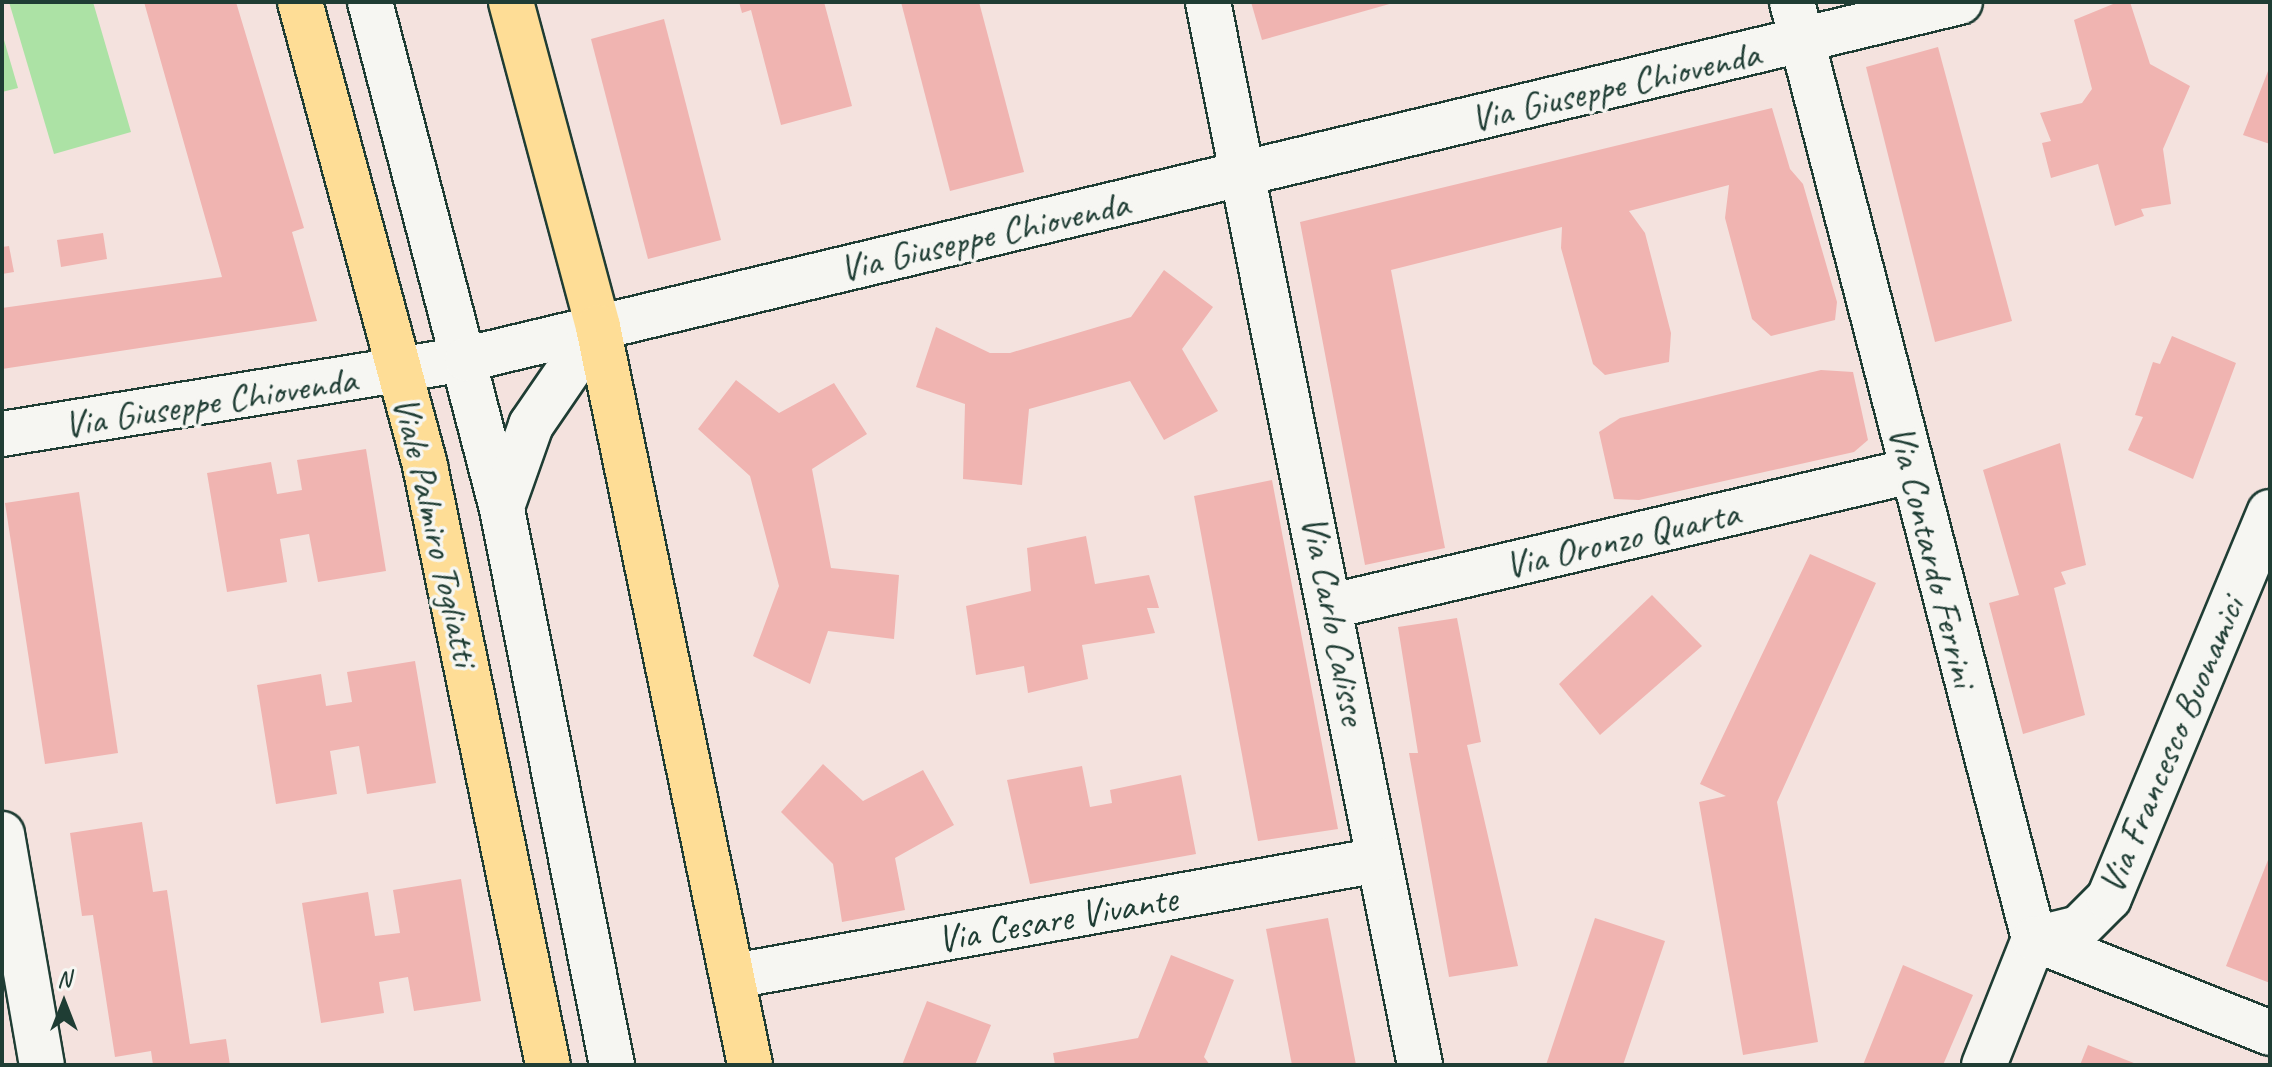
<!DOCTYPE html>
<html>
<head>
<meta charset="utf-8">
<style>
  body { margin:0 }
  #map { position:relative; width:2272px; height:1067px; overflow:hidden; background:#f4e2de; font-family:Caveat,sans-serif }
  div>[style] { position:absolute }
  .green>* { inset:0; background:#ace2a5 }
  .building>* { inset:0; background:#f0b4b1 }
  .roads { filter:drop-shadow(2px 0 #1f3d34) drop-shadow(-2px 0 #1f3d34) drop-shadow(0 2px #1f3d34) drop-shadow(0 -2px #1f3d34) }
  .minor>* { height:44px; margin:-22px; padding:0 22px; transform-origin:22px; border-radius:22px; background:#f6f6f2 }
  .major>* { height:44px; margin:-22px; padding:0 22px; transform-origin:22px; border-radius:22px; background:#fedd96 }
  span { translate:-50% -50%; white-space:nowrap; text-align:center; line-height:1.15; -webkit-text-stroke:7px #f6f6f2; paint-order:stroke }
  .street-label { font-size:38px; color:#1f3d34 }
  .frame { position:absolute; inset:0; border:4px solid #1f3d34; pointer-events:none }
  .north { position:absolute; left:24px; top:963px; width:80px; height:80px; -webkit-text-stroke:6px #f6f6f2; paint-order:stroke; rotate:0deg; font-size:22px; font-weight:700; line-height:32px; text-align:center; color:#1f3d34 }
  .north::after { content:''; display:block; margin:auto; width:28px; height:36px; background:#1f3d34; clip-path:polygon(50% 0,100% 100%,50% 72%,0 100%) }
</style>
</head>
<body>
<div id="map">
  <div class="green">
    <i style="clip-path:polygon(9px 2px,93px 2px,131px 132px,54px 154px)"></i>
    <i style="clip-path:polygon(2px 33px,18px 88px,2px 92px)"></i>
  </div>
  <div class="building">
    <i style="clip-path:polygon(144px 2px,236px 2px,304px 228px,292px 232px,317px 321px,2px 369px,2px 308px,222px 277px)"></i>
    <i style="clip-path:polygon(739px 2px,824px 2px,852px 106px,781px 125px,751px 10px,742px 13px)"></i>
    <i style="clip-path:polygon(901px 2px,979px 2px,1024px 172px,950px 191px)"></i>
    <i style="clip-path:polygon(1251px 2px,1393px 2px,1393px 3px,1262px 40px)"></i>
    <i style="clip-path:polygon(2118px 2px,2130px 2px,2150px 64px,2190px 86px,2163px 149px,2171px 204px,2141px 209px,2144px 216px,2115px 226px,2098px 164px,2051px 178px,2042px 143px,2051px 141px,2040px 113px,2082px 103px,2092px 89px,2074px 20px)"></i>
    <i style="clip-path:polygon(664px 19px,721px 240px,648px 259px,591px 39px)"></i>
    <i style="clip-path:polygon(1938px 47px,2012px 321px,1935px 342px,1866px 67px)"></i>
    <i style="clip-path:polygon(2270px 66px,2270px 144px,2243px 135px)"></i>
    <i style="clip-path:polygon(1772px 108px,1790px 169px,1803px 184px,1837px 302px,1835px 320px,1771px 336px,1752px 319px,1725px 218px,1729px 185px,1629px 211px,1645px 233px,1671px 333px,1669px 362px,1605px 375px,1593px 364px,1561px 248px,1562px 227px,1391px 270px,1445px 548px,1365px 565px,1300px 222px)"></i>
    <i style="clip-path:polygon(103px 233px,107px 259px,61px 267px,57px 240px)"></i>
    <i style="clip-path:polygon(9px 246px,14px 272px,2px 274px,2px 247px)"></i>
    <i style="clip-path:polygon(1164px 270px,1213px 307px,1182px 349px,1218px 411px,1164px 440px,1130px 381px,1029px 409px,1022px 485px,963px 479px,965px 404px,916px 387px,936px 327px,990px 353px,1010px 353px,1131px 317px)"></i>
    <i style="clip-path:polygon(2172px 336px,2236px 363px,2193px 479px,2128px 450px,2143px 417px,2135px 415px,2153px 362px,2160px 364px)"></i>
    <i style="clip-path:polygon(1821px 370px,1853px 372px,1868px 440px,1854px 452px,1639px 500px,1614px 499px,1599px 432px,1620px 418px)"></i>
    <i style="clip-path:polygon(736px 380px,779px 413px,834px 383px,867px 434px,812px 469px,831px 568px,899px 575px,894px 639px,828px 631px,810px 684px,753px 656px,779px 586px,750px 476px,698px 429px)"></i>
    <i style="clip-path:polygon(2060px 443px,2086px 565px,2061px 572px,2066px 584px,2054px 588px,2085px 715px,2023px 734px,1989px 603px,2019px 595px,1983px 470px)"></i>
    <i style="clip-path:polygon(366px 449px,386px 571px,318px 582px,309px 534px,280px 539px,287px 582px,227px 592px,207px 473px,271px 462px,277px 494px,302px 490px,297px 460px)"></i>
    <i style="clip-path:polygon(1272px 480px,1338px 829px,1258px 841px,1194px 496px)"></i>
    <i style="clip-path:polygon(79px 492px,118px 753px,45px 764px,5px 503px)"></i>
    <i style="clip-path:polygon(1086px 536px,1095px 584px,1149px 575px,1159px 608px,1147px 608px,1155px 633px,1082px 645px,1088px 679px,1028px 693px,1024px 666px,976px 675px,966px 606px,1031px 591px,1027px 548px)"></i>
    <i style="clip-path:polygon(1810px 554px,1876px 583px,1777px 802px,1818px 1042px,1743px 1055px,1699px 802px,1726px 796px,1700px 784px)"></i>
    <i style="clip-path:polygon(1652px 595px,1702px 646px,1600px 735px,1559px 684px)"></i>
    <i style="clip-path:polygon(1457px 618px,1481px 742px,1467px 745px,1518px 966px,1449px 977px,1409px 753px,1418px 753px,1398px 627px)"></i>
    <i style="clip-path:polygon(415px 661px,436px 783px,367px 794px,359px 746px,330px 751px,337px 794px,276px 804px,257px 685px,321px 674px,326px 706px,352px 702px,347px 672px)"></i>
    <i style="clip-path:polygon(823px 764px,863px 801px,923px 770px,954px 825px,895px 858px,905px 910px,842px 922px,833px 864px,781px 812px)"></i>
    <i style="clip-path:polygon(1082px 766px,1090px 807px,1112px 803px,1110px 790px,1181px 775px,1196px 854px,1030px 884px,1007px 780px)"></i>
    <i style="clip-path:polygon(142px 822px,153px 892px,167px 890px,190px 1044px,226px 1039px,230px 1065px,153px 1065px,151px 1051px,115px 1057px,93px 915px,82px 916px,70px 833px)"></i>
    <i style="clip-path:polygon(2270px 855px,2270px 983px,2226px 966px)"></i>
    <i style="clip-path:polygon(461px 879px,481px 1001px,414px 1011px,408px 977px,379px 982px,384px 1013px,321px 1023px,302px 903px,368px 892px,375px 936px,400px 933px,393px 890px)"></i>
    <i style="clip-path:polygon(1328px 918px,1356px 1065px,1292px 1065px,1266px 929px)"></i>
    <i style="clip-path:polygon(1595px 918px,1665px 941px,1623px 1065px,1546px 1065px)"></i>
    <i style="clip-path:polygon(1171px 955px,1234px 980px,1204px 1057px,1210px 1065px,1055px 1065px,1053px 1053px,1138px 1038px)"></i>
    <i style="clip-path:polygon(1903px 965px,1973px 995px,1943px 1065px,1863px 1065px)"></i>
    <i style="clip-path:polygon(927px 1001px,991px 1025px,975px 1065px,902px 1065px)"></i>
    <i style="clip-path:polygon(2088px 1045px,2139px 1065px,2080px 1065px)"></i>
  </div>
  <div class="roads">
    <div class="minor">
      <i style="left:370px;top:2px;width:524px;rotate:75.41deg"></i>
      <i style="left:502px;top:509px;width:567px;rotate:78.81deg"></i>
      <i style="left:1208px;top:2px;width:1084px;rotate:78.72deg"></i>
      <i style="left:1792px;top:2px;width:968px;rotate:75.52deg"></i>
      <i style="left:2034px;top:939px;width:136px;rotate:111.6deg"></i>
      <i style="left:2px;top:434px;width:471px;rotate:-9.2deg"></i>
      <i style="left:467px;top:359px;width:1535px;rotate:-13.45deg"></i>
      <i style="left:502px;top:507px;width:87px;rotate:-70.5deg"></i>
      <i style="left:531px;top:425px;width:119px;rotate:-55.6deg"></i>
      <i style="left:1332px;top:606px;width:595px;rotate:-13.12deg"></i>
      <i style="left:2px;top:834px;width:234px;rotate:80.2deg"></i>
      <i style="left:2034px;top:939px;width:46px;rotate:-13.7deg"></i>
      <i style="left:2079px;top:928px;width:42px;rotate:-45deg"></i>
      <i style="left:2109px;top:898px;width:418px;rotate:-67.4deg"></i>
      <i style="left:2034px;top:939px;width:254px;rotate:21.7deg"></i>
      <i style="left:734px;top:976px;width:655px;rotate:-10.2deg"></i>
    </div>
    <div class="major">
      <i style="left:300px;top:2px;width:481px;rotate:74.9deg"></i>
      <i style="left:425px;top:466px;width:611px;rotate:78.4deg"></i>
      <i style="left:511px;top:2px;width:336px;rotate:75deg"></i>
      <i style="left:598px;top:327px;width:753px;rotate:78.36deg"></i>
    </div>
  </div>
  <div class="street-label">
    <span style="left:1615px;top:86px;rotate:-13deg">Via Giuseppe Chiovenda</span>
    <span style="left:984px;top:236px;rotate:-13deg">Via Giuseppe Chiovenda</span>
    <span style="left:210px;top:402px;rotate:-9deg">Via Giuseppe Chiovenda</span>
    <span style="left:436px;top:531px;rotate:77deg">Viale Palmiro Togliatti</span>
    <span style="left:1622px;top:539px;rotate:-13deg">Via Oronzo Quarta</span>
    <span style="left:1933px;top:556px;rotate:76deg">Via Contardo Ferrini</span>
    <span style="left:1334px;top:620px;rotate:79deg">Via Carlo Calisse</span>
    <span style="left:2171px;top:745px;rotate:-67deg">Via Francesco Buonamici</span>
    <span style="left:1057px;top:919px;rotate:-10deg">Via Cesare Vivante</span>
  </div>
  <div class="frame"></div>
  <div class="north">N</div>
</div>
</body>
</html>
